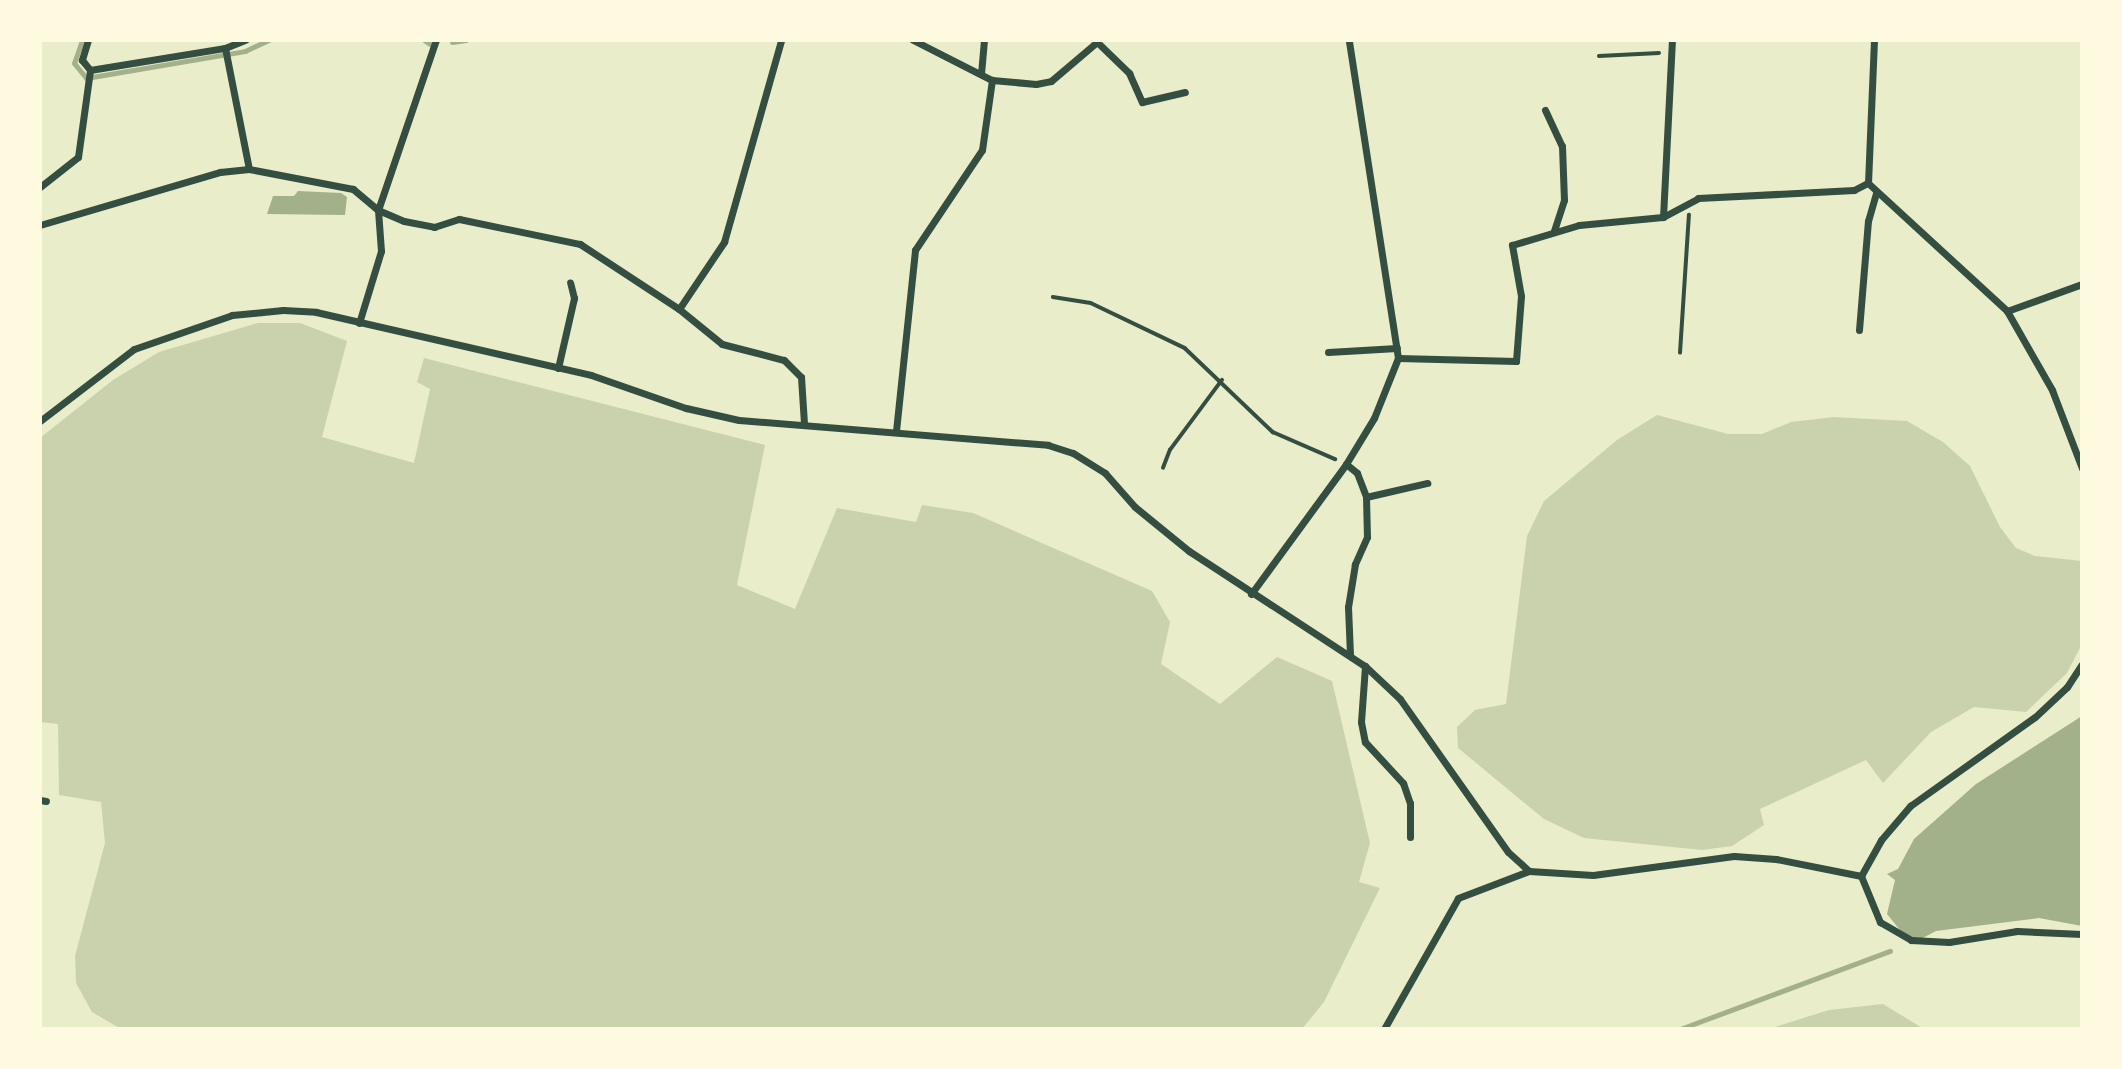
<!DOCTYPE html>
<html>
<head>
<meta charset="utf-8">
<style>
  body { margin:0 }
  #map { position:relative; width:2122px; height:1069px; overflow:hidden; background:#e9edc9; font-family:Cabin,sans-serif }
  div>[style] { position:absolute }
  .green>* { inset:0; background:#cad2ad }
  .water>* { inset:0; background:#a3b18a }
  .stream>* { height:5px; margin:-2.5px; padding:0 2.5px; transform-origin:2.5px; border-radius:2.5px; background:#a3b18a }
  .path>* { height:3.5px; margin:-1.75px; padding:0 1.75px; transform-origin:1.75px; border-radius:1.75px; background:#344e41 }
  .minor>* { height:7px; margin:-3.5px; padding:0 3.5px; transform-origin:3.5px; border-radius:3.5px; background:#344e41 }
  span { translate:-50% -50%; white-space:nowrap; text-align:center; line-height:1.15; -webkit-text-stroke:5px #fefae0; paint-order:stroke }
  .frame { position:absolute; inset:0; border:42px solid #fefae0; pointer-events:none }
</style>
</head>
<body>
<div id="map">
  <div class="green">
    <i style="clip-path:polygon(258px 323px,300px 323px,347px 341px,322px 437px,414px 463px,430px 389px,417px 382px,424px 358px,765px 445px,737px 585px,795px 609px,837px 508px,916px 522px,922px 505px,973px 513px,1152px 591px,1170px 622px,1161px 664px,1220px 704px,1277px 657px,1332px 681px,1370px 843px,1359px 882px,1380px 888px,1324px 1002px,1302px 1029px,121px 1029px,92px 1012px,76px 983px,75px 956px,105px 843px,101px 802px,59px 795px,58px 724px,40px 722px,40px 438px,113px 380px,159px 352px)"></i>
    <i style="clip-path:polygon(1657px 415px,1728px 434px,1762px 434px,1791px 422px,1834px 417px,1907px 421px,1943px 442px,1970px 466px,2000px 527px,2016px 548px,2035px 556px,2082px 561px,2082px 644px,2067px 673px,2026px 712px,1974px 707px,1931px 732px,1883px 783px,1866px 760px,1760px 809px,1764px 825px,1732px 846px,1702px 850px,1584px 838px,1544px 819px,1458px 748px,1457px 727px,1475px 710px,1506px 704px,1527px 536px,1544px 501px,1617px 440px)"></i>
    <i style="clip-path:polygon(1883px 1004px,1924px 1029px,1768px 1029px,1829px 1010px)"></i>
  </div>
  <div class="water">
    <i style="clip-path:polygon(298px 191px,341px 193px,347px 197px,345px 215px,267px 214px,273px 196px,294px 196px)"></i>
    <i style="clip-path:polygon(2082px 716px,2082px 926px,2039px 918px,1936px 931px,1917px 941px,1904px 935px,1887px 914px,1895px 880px,1887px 874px,1898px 869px,1914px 839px,1976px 784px)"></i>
  </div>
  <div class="stream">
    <i style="left:82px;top:40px;width:24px;rotate:109deg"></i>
    <i style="left:74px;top:63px;width:19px;rotate:51deg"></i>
    <i style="left:86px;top:78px;width:161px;rotate:-9.6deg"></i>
    <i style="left:245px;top:51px;width:26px;rotate:-25deg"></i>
    <i style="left:424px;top:40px;width:7px;rotate:34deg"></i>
    <i style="left:452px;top:42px;width:14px;rotate:-8deg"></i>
    <i style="left:1680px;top:1029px;width:224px;rotate:-20.4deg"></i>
  </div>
  <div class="path">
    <i style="left:1599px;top:56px;width:60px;rotate:-2.9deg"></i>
    <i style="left:1053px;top:297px;width:38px;rotate:9deg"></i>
    <i style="left:1091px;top:303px;width:104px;rotate:25.6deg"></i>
    <i style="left:1185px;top:348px;width:122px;rotate:43.7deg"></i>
    <i style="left:1273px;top:432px;width:68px;rotate:23.5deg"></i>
    <i style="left:1680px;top:353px;width:138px;rotate:-86.3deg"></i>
    <i style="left:1163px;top:468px;width:19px;rotate:-69deg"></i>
    <i style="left:1170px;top:450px;width:87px;rotate:-53.4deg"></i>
  </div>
  <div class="minor">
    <i style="left:88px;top:40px;width:21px;rotate:107deg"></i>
    <i style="left:82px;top:60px;width:13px;rotate:51deg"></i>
    <i style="left:90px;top:70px;width:137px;rotate:-9.3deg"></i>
    <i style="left:225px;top:48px;width:22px;rotate:-22deg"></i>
    <i style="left:913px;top:40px;width:89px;rotate:26.9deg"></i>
    <i style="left:992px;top:80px;width:44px;rotate:5.2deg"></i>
    <i style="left:1036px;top:84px;width:15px;rotate:-11deg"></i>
    <i style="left:1051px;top:81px;width:60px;rotate:-40.3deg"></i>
    <i style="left:1097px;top:42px;width:45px;rotate:44.1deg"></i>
    <i style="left:1129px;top:73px;width:32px;rotate:66deg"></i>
    <i style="left:1142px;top:102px;width:44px;rotate:-13.1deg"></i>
    <i style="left:1874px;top:40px;width:143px;rotate:92.4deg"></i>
    <i style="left:1868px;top:183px;width:189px;rotate:42.6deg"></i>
    <i style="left:2007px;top:311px;width:91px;rotate:60.3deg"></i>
    <i style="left:2052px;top:390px;width:84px;rotate:69deg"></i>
    <i style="left:225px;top:48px;width:123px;rotate:78.8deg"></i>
    <i style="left:981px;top:74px;width:34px;rotate:-85deg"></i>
    <i style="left:1545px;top:110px;width:40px;rotate:65deg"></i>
    <i style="left:1562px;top:146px;width:54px;rotate:87.9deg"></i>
    <i style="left:1564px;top:200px;width:32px;rotate:108deg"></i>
    <i style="left:40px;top:187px;width:48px;rotate:-38.3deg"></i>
    <i style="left:78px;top:157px;width:88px;rotate:-82.1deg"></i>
    <i style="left:1663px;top:217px;width:177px;rotate:-87.1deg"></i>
    <i style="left:40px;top:225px;width:188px;rotate:-16.4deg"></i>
    <i style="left:220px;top:172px;width:29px;rotate:-6deg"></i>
    <i style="left:249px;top:169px;width:106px;rotate:10.9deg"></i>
    <i style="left:353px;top:189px;width:33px;rotate:40deg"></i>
    <i style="left:378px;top:210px;width:28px;rotate:23deg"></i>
    <i style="left:404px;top:221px;width:31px;rotate:11deg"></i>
    <i style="left:434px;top:227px;width:26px;rotate:-18deg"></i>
    <i style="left:459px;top:219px;width:124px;rotate:11.7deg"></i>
    <i style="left:580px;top:244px;width:118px;rotate:33.3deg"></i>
    <i style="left:679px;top:309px;width:55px;rotate:39.1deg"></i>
    <i style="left:722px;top:344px;width:64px;rotate:14.5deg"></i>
    <i style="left:784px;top:360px;width:24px;rotate:45deg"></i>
    <i style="left:801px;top:377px;width:47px;rotate:86.3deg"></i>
    <i style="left:679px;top:309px;width:81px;rotate:-56.1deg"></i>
    <i style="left:724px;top:242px;width:210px;rotate:-74.2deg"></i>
    <i style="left:2007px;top:311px;width:80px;rotate:-19.8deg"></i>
    <i style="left:359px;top:323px;width:75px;rotate:-73deg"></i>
    <i style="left:381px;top:251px;width:41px;rotate:-94.2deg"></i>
    <i style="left:378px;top:210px;width:180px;rotate:-71.2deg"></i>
    <i style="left:1859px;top:330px;width:109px;rotate:-85.3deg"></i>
    <i style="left:1868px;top:221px;width:29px;rotate:-74deg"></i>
    <i style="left:1328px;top:352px;width:69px;rotate:-3.3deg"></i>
    <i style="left:1398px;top:358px;width:118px;rotate:1.5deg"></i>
    <i style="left:1516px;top:361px;width:65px;rotate:-85.6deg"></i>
    <i style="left:1521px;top:296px;width:52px;rotate:-100deg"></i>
    <i style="left:1512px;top:245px;width:70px;rotate:-16.6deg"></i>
    <i style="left:1579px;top:225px;width:84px;rotate:-5.4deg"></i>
    <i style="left:1663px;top:217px;width:40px;rotate:-28deg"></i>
    <i style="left:1698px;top:198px;width:156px;rotate:-2.9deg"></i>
    <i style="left:1854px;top:190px;width:16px;rotate:-27deg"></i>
    <i style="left:558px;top:368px;width:72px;rotate:-77.1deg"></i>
    <i style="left:574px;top:298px;width:16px;rotate:-104deg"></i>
    <i style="left:40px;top:421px;width:118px;rotate:-37.5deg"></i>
    <i style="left:134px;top:349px;width:104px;rotate:-19.1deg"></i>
    <i style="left:232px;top:315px;width:51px;rotate:-5.6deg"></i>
    <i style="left:283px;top:310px;width:33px;rotate:3deg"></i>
    <i style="left:316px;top:312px;width:282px;rotate:12.9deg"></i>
    <i style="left:591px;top:375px;width:101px;rotate:19.2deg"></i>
    <i style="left:686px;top:408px;width:54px;rotate:12.8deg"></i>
    <i style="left:739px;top:420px;width:310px;rotate:4.6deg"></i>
    <i style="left:1048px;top:445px;width:26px;rotate:18deg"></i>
    <i style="left:1073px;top:453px;width:38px;rotate:32deg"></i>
    <i style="left:1105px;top:473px;width:45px;rotate:48.6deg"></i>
    <i style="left:1135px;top:507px;width:70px;rotate:39.2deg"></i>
    <i style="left:1189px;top:551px;width:210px;rotate:33.2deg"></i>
    <i style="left:1365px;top:666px;width:48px;rotate:43.3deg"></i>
    <i style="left:1400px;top:699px;width:187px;rotate:54.8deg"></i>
    <i style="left:1508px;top:852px;width:28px;rotate:42deg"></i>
    <i style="left:896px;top:431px;width:182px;rotate:-84deg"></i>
    <i style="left:915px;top:250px;width:120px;rotate:-56.2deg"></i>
    <i style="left:982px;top:150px;width:71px;rotate:-81.9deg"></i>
    <i style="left:1346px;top:464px;width:14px;rotate:39deg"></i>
    <i style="left:1357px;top:473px;width:26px;rotate:69deg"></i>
    <i style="left:1366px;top:497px;width:40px;rotate:88.6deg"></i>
    <i style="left:1367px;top:537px;width:30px;rotate:114deg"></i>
    <i style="left:1355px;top:564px;width:44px;rotate:99.2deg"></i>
    <i style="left:1348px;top:607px;width:47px;rotate:87.6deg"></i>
    <i style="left:1366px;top:497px;width:63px;rotate:-12.9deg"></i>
    <i style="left:1251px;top:594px;width:161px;rotate:-53.8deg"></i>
    <i style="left:1346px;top:464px;width:54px;rotate:-58.7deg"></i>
    <i style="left:1374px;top:418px;width:65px;rotate:-68.2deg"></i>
    <i style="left:1398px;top:358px;width:322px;rotate:-98.8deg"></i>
    <i style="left:1365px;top:666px;width:56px;rotate:94.1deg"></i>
    <i style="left:1361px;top:722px;width:20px;rotate:79deg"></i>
    <i style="left:1365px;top:742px;width:56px;rotate:47.2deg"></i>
    <i style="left:1403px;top:783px;width:21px;rotate:71deg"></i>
    <i style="left:1410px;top:803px;width:34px;rotate:90deg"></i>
    <i style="left:40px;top:800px;width:6px;rotate:9deg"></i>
    <i style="left:1861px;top:876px;width:41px;rotate:-60.9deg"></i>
    <i style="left:1881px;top:840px;width:45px;rotate:-49.5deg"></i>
    <i style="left:1910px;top:806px;width:153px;rotate:-35.5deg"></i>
    <i style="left:2035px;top:717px;width:44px;rotate:-43.2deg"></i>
    <i style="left:2067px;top:687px;width:27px;rotate:-57deg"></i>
    <i style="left:1384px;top:1029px;width:150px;rotate:-60.5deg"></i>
    <i style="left:1458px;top:898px;width:76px;rotate:-20.8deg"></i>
    <i style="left:1529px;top:871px;width:64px;rotate:3.6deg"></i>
    <i style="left:1593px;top:875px;width:142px;rotate:-7.7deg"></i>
    <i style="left:1734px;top:856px;width:42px;rotate:4.1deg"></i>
    <i style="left:1776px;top:859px;width:87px;rotate:11.3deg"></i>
    <i style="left:1861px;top:876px;width:50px;rotate:67.6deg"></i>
    <i style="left:1880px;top:922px;width:36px;rotate:30deg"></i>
    <i style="left:1911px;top:940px;width:38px;rotate:3deg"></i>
    <i style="left:1949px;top:942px;width:69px;rotate:-9.2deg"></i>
    <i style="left:2017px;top:931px;width:65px;rotate:2.6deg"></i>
  </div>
  <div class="frame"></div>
</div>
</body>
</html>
